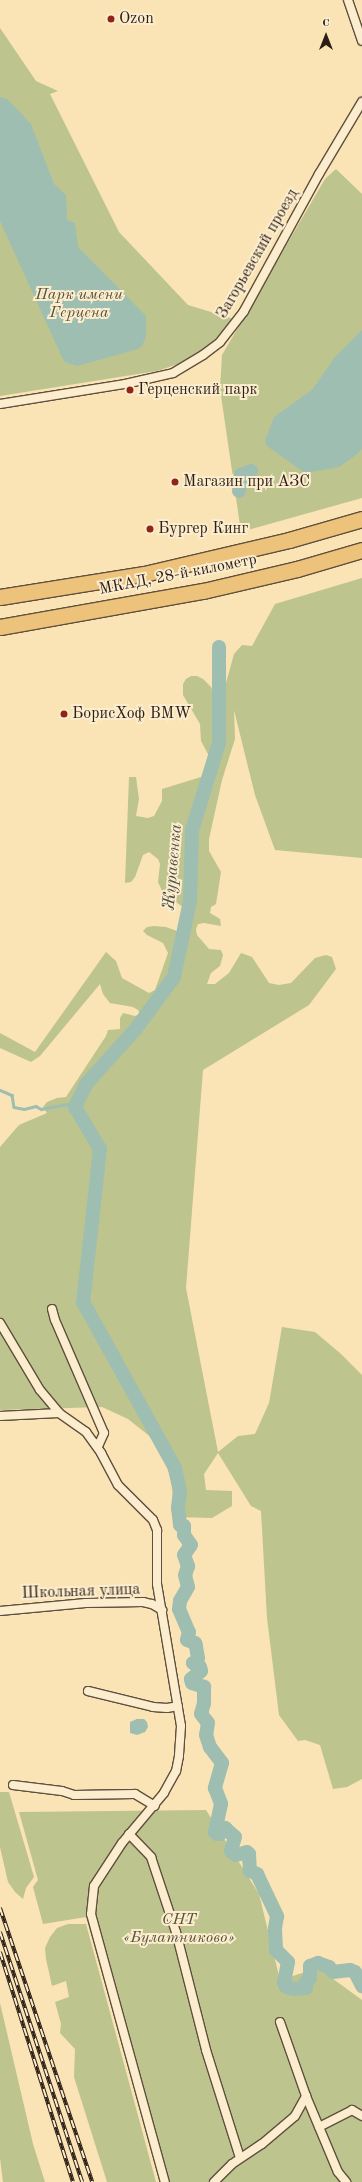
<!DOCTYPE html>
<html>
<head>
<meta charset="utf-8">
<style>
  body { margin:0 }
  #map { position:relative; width:362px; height:2182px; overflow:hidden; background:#fae3b4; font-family:"Old Standard TT",serif }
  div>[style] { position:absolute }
  .green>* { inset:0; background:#bdc48e }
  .water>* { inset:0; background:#9ebeb1 }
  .stream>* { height:2.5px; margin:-1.25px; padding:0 1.25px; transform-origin:1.25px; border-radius:1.25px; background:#9ebeb1 }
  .river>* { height:14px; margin:-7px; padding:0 7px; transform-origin:7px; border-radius:7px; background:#9ebeb1 }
  .roads { filter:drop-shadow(1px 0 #5f4f3e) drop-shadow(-1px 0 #5f4f3e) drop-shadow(0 1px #5f4f3e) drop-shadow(0 -1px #5f4f3e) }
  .street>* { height:8px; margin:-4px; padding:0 4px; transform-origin:4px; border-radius:4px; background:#fcedce }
  .highway>* { height:15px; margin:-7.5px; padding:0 7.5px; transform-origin:7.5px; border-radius:7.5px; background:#edc27a }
  .rail>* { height:4px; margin-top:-2px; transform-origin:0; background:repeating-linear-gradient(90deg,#fcedce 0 8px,#2b1e16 0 16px); box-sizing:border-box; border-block:1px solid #2b1e16 }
  .dots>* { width:11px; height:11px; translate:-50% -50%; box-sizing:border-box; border:2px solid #fcedce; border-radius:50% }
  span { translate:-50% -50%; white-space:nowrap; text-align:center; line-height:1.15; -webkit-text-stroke:4px #fcedce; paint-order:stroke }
  .poi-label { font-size:16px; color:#2b1e16 }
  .left { translate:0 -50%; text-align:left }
  .street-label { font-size:16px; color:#2b1e16 }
  .park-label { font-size:16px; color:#57503a; font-style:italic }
  .water-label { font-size:17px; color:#4e4e44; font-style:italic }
  .north { position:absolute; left:306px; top:16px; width:40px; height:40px; -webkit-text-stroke:3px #fcedce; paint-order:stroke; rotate:0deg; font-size:11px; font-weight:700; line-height:16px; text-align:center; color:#2b1e16 }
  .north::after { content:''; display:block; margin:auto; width:14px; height:18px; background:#2b1e16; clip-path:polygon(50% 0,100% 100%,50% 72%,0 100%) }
</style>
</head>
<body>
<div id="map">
  <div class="green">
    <i style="clip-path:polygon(0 28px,36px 81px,58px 91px,50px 94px,119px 232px,188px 305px,234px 319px,208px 347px,197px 354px,178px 364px,157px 371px,0 396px)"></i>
    <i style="clip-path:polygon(336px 169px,362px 194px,362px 498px,241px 532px,220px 389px,222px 355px,325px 179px)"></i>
    <i style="clip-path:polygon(362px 578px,362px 858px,275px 850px,255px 795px,234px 710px,235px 739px,222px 780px,209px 839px,209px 851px,221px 872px,216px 904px,211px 907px,210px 913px,220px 919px,221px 926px,204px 923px,198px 924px,196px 929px,197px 935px,209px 949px,221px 950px,223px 955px,220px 966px,211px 973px,207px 984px,215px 984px,229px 973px,241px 953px,252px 957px,269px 983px,279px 985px,291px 983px,315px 958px,326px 955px,332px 957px,336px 969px,309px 1005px,203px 1070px,186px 1288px,218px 1452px,238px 1436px,255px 1434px,269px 1403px,282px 1327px,315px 1332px,341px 1354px,362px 1375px,362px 1779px,347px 1787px,333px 1789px,320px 1745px,305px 1740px,298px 1741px,279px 1715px,267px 1618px,261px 1511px,251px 1506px,218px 1453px,204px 1474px,206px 1490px,232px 1491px,232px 1506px,212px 1518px,174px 1517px,172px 1484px,164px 1457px,152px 1438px,128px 1419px,102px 1407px,0 1410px,0 1147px,19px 1125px,47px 1113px,43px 1107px,47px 1102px,57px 1098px,66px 1097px,106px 1036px,108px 1030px,120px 1029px,120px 1018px,123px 1013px,135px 1016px,140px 1014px,138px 1010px,133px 1007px,110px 1003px,103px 994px,100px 984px,40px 1056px,31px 1062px,0 1048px,0 1033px,35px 1052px,106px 952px,116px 961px,122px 978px,149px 993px,155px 990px,168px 953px,163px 943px,147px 935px,143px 931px,147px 927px,154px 926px,166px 927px,177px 931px,186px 923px,190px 912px,163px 893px,158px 882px,160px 864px,158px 859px,149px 852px,143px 855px,135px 877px,131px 882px,125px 883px,129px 777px,136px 777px,139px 799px,136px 816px,148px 818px,154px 816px,162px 801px,162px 789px,201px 777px,208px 767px,209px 756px,201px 741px,200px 724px,183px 695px,183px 684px,186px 679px,191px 676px,197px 676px,203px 679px,211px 687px,216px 699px,217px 716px,223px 717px,223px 694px,234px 654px,242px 645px,252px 646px,275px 604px)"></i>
    <i style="clip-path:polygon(0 1792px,9px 1792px,34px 1877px,26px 1888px,23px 1899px,15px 1892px,8px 1882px,0 1847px)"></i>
    <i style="clip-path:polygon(206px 1810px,259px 1894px,280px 1980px,318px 1968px,362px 2000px,362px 2182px,161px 2182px,86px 1917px,43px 1924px,33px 1887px,38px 1880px,19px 1812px)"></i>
    <i style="clip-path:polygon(68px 1924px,86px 1924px,156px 2182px,107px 2182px,74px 2077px,75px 2049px,60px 2033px,61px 2024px,55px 2002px,69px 1997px,66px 1981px,52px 1986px,46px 1959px,45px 1948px,50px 1937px,57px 1928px)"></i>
    <i style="clip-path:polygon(0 2003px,33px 2144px,45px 2182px,3px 2182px,0 2158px)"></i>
  </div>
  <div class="water">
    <i style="clip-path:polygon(0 97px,7px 99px,31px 124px,54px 184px,66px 195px,67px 220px,75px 223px,78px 247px,146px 316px,146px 336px,142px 346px,138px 349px,77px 366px,65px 362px,62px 357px,0 221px)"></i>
    <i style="clip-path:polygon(362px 330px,362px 449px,356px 455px,339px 467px,305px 473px,267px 446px,265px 441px,274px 417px,312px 390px,335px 357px)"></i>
    <i style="clip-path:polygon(137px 1719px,144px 1719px,147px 1722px,148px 1727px,145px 1732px,137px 1735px,130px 1733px,130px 1722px)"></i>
  </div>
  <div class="stream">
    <i style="left:236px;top:471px;width:6px;rotate:39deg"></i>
    <i style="left:0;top:1090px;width:13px;rotate:23deg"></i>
    <i style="left:12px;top:1095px;width:12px;rotate:81deg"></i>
    <i style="left:14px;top:1107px;width:10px;rotate:11deg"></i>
    <i style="left:24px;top:1109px;width:12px;rotate:-14deg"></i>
    <i style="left:36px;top:1106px;width:6px;rotate:31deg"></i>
    <i style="left:41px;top:1109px;width:26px;rotate:-11deg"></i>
    <i style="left:67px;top:1104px;width:9px;rotate:21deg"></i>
  </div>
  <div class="river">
    <i style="left:239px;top:491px;width:16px;rotate:-83deg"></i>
    <i style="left:241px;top:475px;width:11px;rotate:-22deg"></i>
    <i style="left:219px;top:647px;width:96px;rotate:90deg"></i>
    <i style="left:219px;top:743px;width:91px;rotate:107.2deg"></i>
    <i style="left:192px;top:830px;width:71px;rotate:91.6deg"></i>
    <i style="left:190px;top:901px;width:78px;rotate:101.9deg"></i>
    <i style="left:174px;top:977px;width:66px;rotate:126.3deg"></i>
    <i style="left:135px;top:1030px;width:72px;rotate:132.2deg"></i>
    <i style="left:87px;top:1083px;width:27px;rotate:117deg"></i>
    <i style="left:75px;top:1107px;width:49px;rotate:59.2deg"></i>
    <i style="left:100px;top:1149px;width:154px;rotate:96.3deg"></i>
    <i style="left:83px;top:1302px;width:190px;rotate:61deg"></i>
    <i style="left:175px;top:1468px;width:24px;rotate:78deg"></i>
    <i style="left:180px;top:1491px;width:17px;rotate:97deg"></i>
    <i style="left:178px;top:1508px;width:17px;rotate:83deg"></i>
    <i style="left:180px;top:1525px;width:4px;rotate:14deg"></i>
    <i style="left:184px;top:1526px;width:9px;rotate:90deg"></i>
    <i style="left:184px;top:1535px;width:12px;rotate:55deg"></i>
    <i style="left:191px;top:1545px;width:12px;rotate:125deg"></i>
    <i style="left:184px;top:1555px;width:12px;rotate:70deg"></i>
    <i style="left:188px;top:1566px;width:9px;rotate:108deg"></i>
    <i style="left:185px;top:1575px;width:12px;rotate:76deg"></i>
    <i style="left:188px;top:1587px;width:16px;rotate:120deg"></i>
    <i style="left:180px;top:1601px;width:8px;rotate:97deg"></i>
    <i style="left:179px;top:1609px;width:25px;rotate:67deg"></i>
    <i style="left:189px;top:1632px;width:8px;rotate:104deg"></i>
    <i style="left:187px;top:1640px;width:9px;rotate:21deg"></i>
    <i style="left:195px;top:1643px;width:3px;rotate:72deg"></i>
    <i style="left:196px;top:1646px;width:12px;rotate:81deg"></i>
    <i style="left:198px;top:1658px;width:4px;rotate:104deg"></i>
    <i style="left:197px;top:1662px;width:4px;rotate:166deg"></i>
    <i style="left:193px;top:1663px;width:8px;rotate:30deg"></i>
    <i style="left:200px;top:1667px;width:4px;rotate:76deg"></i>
    <i style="left:201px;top:1671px;width:13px;rotate:141deg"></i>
    <i style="left:191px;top:1679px;width:4px;rotate:76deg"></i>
    <i style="left:192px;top:1683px;width:13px;rotate:18deg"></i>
    <i style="left:204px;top:1687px;width:16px;rotate:90deg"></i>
    <i style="left:204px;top:1703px;width:11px;rotate:105deg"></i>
    <i style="left:201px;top:1714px;width:11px;rotate:52deg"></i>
    <i style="left:208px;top:1723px;width:12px;rotate:99deg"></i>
    <i style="left:206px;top:1735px;width:13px;rotate:72deg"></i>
    <i style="left:210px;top:1747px;width:20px;rotate:53deg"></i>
    <i style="left:222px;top:1763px;width:26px;rotate:106deg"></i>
    <i style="left:215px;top:1788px;width:17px;rotate:69deg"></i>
    <i style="left:221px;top:1804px;width:29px;rotate:102deg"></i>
    <i style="left:215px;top:1832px;width:3px;rotate:45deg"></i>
    <i style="left:217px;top:1834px;width:3px"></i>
    <i style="left:220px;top:1834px;width:8px;rotate:-50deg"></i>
    <i style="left:225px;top:1828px;width:13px;rotate:42deg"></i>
    <i style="left:235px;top:1837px;width:15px;rotate:106deg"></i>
    <i style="left:231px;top:1851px;width:6px;rotate:39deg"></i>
    <i style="left:236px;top:1855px;width:11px;rotate:-15deg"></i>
    <i style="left:247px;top:1852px;width:3px;rotate:45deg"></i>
    <i style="left:249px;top:1854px;width:17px;rotate:87deg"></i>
    <i style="left:250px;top:1871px;width:8px;rotate:23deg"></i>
    <i style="left:257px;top:1874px;width:47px;rotate:64.5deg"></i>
    <i style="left:277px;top:1916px;width:13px;rotate:99deg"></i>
    <i style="left:275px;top:1929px;width:21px;rotate:87deg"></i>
    <i style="left:276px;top:1950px;width:17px;rotate:45deg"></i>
    <i style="left:288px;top:1962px;width:21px;rotate:101deg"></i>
    <i style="left:284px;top:1983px;width:4px;rotate:63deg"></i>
    <i style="left:286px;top:1987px;width:8px;rotate:14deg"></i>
    <i style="left:294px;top:1989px;width:12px;rotate:-5deg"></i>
    <i style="left:306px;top:1988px;width:6px;rotate:-90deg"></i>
    <i style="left:306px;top:1982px;width:6px;rotate:-45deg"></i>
    <i style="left:310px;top:1978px;width:12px;rotate:-90deg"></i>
    <i style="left:310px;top:1966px;width:9px;rotate:-21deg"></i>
    <i style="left:318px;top:1963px;width:12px;rotate:20deg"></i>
    <i style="left:329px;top:1967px;width:6px;rotate:51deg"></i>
    <i style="left:333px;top:1972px;width:17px;rotate:-7deg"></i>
    <i style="left:350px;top:1970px;width:5px;rotate:22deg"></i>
    <i style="left:355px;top:1972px;width:16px;rotate:63deg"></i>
  </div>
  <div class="roads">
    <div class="street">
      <i style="left:348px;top:0;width:43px;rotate:71.1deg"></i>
      <i style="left:0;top:404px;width:127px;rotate:-9.1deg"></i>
      <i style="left:125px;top:384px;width:49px;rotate:-12.9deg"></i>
      <i style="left:173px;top:373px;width:35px;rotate:-31deg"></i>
      <i style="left:203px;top:355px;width:21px;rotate:-37deg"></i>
      <i style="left:220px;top:342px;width:39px;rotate:-52deg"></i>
      <i style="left:244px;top:311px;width:156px;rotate:-61.3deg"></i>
      <i style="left:319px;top:174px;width:84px;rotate:-59.2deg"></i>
      <i style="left:52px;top:1309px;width:11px;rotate:75deg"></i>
      <i style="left:55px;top:1320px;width:123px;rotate:66.6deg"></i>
      <i style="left:104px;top:1433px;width:12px;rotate:114deg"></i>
      <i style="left:99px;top:1444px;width:4px;rotate:-166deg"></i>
      <i style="left:0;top:1323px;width:78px;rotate:59.2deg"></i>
      <i style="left:40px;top:1390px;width:30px;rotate:50deg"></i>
      <i style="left:59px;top:1413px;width:33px;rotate:35deg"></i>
      <i style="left:86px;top:1432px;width:26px;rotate:54deg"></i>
      <i style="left:101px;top:1453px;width:36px;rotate:62deg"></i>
      <i style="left:118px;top:1485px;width:49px;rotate:45deg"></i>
      <i style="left:153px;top:1520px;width:11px;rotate:68deg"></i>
      <i style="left:157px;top:1530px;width:54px;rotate:90deg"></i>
      <i style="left:157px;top:1584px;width:144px;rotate:80.4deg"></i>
      <i style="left:181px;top:1726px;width:30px;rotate:94deg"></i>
      <i style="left:179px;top:1756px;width:15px;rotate:101deg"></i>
      <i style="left:176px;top:1771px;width:25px;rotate:119deg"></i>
      <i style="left:164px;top:1793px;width:65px;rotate:130deg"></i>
      <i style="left:122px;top:1843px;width:51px;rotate:123.1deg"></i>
      <i style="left:94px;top:1886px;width:28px;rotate:96deg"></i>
      <i style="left:91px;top:1914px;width:278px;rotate:74.6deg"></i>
      <i style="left:0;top:1416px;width:59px;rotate:-2.9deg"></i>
      <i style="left:0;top:1611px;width:86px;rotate:-5.3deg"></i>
      <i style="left:86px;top:1603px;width:57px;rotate:-1deg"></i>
      <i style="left:143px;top:1602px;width:9px;rotate:13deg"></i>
      <i style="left:152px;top:1604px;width:12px;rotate:31deg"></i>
      <i style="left:88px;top:1691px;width:67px;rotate:13.8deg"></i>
      <i style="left:153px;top:1707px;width:14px;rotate:4deg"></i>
      <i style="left:167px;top:1708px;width:11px;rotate:-10deg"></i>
      <i style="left:13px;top:1785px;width:49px;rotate:7deg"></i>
      <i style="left:62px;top:1791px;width:13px;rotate:18deg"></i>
      <i style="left:74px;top:1795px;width:61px;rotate:-0.9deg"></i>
      <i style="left:135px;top:1794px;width:23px;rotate:31deg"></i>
      <i style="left:129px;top:1834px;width:32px;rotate:46deg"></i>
      <i style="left:151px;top:1857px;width:79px;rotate:71.6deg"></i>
      <i style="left:176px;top:1932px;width:122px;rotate:75.7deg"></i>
      <i style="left:206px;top:2050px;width:113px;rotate:72.5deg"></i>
      <i style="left:280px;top:2022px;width:78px;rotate:70.6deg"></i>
      <i style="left:306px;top:2096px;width:82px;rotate:67.2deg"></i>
      <i style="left:338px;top:2172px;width:13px;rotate:51deg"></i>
      <i style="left:319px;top:2127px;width:37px;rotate:-27deg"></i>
      <i style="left:352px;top:2110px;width:12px;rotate:31deg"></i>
      <i style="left:214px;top:2182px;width:25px;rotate:-45deg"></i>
      <i style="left:232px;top:2164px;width:36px;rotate:-34deg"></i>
      <i style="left:262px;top:2144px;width:43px;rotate:-40.3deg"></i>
      <i style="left:295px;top:2116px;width:23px;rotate:-61deg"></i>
    </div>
    <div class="highway">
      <i style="left:0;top:597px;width:146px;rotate:-9.1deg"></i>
      <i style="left:144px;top:574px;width:149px;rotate:-13.2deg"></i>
      <i style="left:289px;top:540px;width:76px;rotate:-16deg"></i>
      <i style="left:0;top:627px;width:206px;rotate:-10.1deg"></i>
      <i style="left:203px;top:591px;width:97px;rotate:-13.2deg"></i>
      <i style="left:297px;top:569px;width:68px;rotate:-16.3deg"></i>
    </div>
  </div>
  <div class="rail">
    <i style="left:0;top:1908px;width:289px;rotate:71.4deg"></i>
    <i style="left:0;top:1932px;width:263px;rotate:71.8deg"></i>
    <i style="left:0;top:1952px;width:241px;rotate:72.4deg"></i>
  </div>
  <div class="dots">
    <i style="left:111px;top:19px;background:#8f2418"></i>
    <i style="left:130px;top:390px;background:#8f2418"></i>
    <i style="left:175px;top:482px;background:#8f2418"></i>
    <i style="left:150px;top:529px;background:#8f2418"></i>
    <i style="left:64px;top:714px;background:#8f2418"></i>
  </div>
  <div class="poi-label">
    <span class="left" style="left:119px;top:19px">Ozon</span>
    <span class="left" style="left:138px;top:390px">Герценский парк</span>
    <span class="left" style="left:183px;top:482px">Магазин при АЗС</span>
    <span class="left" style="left:158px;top:529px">Бургер Кинг</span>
    <span class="left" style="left:72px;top:714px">БорисХоф BMW</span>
  </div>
  <div class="street-label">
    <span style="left:258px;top:254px;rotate:-60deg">Загорьевский проезд</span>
    <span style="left:178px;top:575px;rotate:-11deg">МКАД, 28-й километр</span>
    <span style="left:81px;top:1592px;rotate:-2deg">Школьная улица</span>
  </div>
  <div class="park-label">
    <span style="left:79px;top:304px">Парк имени<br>Герцена</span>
    <span style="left:179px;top:1929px">СНТ<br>«Булатниково»</span>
  </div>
  <div class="water-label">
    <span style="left:173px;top:867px;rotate:-85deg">Журавенка</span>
  </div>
  <div class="north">С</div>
</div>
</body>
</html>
